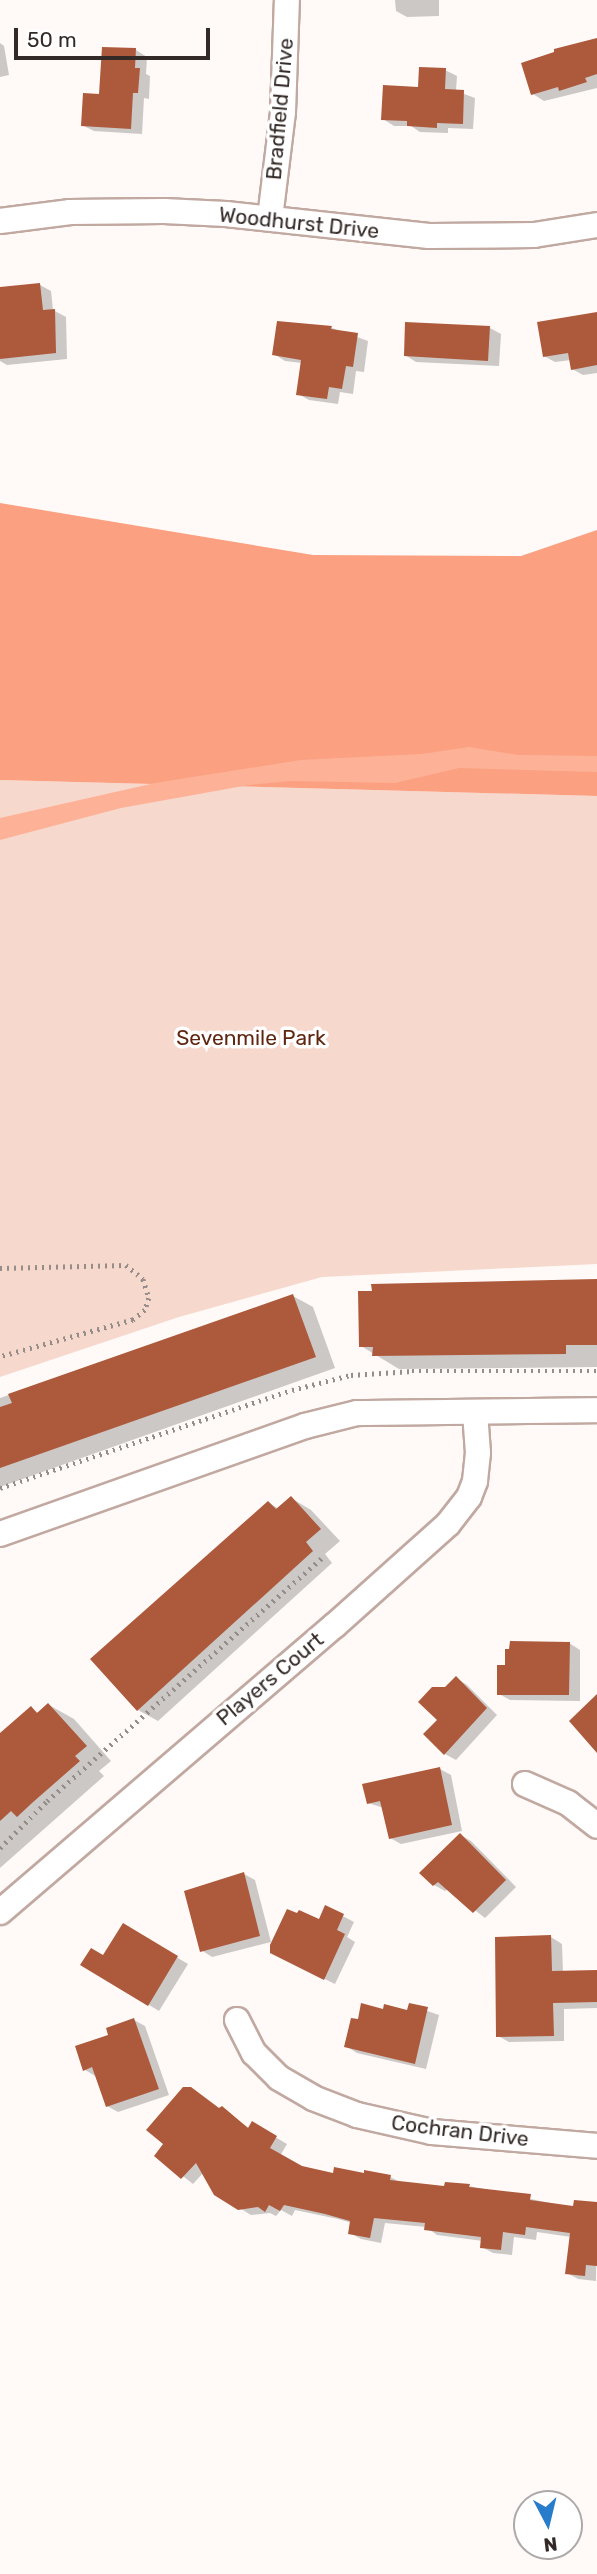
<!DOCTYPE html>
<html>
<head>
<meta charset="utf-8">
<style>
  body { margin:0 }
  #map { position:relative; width:597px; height:2574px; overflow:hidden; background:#fffaf8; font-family:Rubik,sans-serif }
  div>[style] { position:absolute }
  .green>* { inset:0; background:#f7d8cd }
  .forest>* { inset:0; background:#fba080 }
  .water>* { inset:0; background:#fdb298 }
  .shadow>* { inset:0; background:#0003 }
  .building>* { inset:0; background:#ad593b }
  .path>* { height:4.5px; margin-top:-2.25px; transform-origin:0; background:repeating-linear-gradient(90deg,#948d8a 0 2px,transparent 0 7px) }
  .roads { filter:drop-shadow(2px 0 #c1a9a1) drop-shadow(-2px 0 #c1a9a1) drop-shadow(0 2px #c1a9a1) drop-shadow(0 -2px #c1a9a1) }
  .street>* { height:24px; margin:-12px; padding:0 12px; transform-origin:12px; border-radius:12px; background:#fff }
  span { translate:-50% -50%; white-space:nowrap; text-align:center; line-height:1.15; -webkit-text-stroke:7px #fff; paint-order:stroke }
  .street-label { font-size:21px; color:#332a27 }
  .park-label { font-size:21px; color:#5f2711 }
  .north { position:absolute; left:513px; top:2490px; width:70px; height:70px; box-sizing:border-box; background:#fff; border:2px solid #adaaa9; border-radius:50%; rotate:173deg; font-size:19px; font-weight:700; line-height:28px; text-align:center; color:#332a27 }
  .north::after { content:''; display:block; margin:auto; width:24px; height:32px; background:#277dcb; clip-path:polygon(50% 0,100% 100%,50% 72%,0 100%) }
  .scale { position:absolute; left:14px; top:28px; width:196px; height:32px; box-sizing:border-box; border:4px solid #332a27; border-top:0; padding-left:9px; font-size:21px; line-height:24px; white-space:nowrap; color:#332a27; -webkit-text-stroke:5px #fff; paint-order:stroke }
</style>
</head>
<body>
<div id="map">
  <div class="green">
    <i style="clip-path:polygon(0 780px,597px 796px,597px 1264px,322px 1277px,179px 1317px,0 1377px)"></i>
  </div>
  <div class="forest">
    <i style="clip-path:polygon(0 503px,313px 555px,521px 556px,597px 530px,597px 796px,0 780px)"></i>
  </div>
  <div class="water">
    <i style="clip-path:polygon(469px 747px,518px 755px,597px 756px,597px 772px,459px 768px,395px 783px,291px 781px,249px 785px,121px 808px,0 840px,0 818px,155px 783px,301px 760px,422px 754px)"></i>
  </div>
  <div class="shadow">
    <i style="clip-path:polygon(395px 0,439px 0,439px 16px,407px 17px,396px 11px)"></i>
    <i style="clip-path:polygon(597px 40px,597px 88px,544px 101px,533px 94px,523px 64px,586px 41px)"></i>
    <i style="clip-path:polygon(0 43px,4px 46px,9px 75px,0 77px)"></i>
    <i style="clip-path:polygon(104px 48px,136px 50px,147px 57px,146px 74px,150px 76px,149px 99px,144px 98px,142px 134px,94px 131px,82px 125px,101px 96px)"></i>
    <i style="clip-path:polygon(445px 70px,457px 76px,456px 91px,475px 98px,473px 129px,448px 128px,448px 133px,420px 132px,411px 126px,394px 126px,383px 119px)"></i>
    <i style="clip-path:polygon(40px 285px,51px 291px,53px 310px,66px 317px,67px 359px,7px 365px,0 361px,0 289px)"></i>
    <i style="clip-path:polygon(597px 314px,597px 373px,583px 375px,572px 369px,571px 360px,555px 362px,544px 356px)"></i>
    <i style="clip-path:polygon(278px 323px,332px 328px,368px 341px,364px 372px,356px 371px,353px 394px,340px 392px,338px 404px,309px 400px,298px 394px,302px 363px,285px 361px,274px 354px)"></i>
    <i style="clip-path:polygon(490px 328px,501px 334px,499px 366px,416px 362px,405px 355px)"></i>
    <i style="clip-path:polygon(597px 1281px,597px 1367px,399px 1369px,361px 1346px)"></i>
    <i style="clip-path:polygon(293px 1296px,313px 1307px,335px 1368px,0 1487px,0 1398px)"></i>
    <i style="clip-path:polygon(291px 1498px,311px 1510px,340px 1541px,325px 1554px,332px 1563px,158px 1721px,138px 1710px,269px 1503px,279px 1509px)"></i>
    <i style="clip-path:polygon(569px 1643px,580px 1650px,580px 1701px,510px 1700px,499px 1694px,507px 1667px)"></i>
    <i style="clip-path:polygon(456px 1678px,467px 1685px,497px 1715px,456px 1760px,445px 1754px,439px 1720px,445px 1689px)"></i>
    <i style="clip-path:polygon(49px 1705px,74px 1719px,111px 1761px,99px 1771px,104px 1776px,0 1868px,0 1736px,31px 1709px,39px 1713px)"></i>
    <i style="clip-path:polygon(440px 1769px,451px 1775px,462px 1831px,401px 1844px,390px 1838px,384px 1808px,368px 1803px)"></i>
    <i style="clip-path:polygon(460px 1835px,471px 1841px,516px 1887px,485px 1918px,448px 1889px,445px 1891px,434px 1885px)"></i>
    <i style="clip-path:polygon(244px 1874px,255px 1880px,271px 1942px,212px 1957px,201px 1950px)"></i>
    <i style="clip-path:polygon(326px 1907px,354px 1922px,347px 1937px,355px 1942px,335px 1984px,284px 1959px,319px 1921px)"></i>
    <i style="clip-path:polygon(123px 1925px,188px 1964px,159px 2011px,83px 1965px,104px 1957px)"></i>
    <i style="clip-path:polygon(551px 1937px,562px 1944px,563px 1973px,597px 1972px,597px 2008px,564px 2009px,564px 2041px,509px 2042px,498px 2036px)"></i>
    <i style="clip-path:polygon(410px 2005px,439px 2015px,426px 2069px,357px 2053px,346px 2046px,359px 2021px,384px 2011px,409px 2012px)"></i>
    <i style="clip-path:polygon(134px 2020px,145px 2026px,169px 2095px,118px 2112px,107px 2106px,97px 2077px,85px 2070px,111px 2036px)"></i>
    <i style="clip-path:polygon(222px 2108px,250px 2129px,253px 2124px,287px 2144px,280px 2156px,302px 2168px,334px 2175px,390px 2177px,402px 2183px,446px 2188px,469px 2186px,574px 2208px,597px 2203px,596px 2281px,578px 2279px,567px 2273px,571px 2237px,537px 2232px,536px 2240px,514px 2237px,512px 2255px,493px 2253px,482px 2247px,483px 2241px,437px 2235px,426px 2227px,385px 2223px,381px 2243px,361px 2239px,350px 2233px,352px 2223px,338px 2219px,295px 2210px,292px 2216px,281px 2210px,276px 2216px,270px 2213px,251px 2215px,215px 2193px,203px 2173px,193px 2184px,156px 2155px)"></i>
  </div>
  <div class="building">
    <i style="clip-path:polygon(597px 38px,597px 74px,585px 78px,587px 82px,559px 91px,558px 87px,531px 95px,521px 63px,554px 52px,554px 49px)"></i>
    <i style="clip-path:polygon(102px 47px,136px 48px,135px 68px,140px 68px,138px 93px,133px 93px,131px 129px,81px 126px,83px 93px,99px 94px)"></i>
    <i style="clip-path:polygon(419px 67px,446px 68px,445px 89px,464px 90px,463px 124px,437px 123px,437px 128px,407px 126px,407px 121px,381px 120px,383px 85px,418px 87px)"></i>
    <i style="clip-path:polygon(40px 283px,43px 310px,55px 309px,56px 353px,0 359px,0 287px)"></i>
    <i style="clip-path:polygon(597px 312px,597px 365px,571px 370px,568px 353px,543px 357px,537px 322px)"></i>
    <i style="clip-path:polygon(277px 321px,332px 326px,331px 329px,358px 333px,353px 367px,346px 366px,342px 389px,329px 387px,327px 399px,296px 395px,301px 360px,272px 355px)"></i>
    <i style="clip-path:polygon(405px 322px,490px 326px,488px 361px,404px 356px)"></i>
    <i style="clip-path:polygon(597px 1279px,597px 1345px,566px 1345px,566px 1354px,372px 1356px,373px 1347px,359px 1347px,358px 1291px,372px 1291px,371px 1284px)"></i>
    <i style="clip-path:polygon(293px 1294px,316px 1357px,0 1468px,0 1407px,12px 1403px,8px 1394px)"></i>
    <i style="clip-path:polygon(291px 1496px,321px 1529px,306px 1542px,313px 1551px,137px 1711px,90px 1659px,268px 1501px,276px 1509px)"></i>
    <i style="clip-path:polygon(510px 1641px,570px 1642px,569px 1695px,497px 1695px,497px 1665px,505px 1665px,505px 1649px,509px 1649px)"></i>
    <i style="clip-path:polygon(456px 1676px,487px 1708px,444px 1755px,423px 1734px,437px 1720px,418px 1702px,432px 1687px,445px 1687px)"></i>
    <i style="clip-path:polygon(597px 1694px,597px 1753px,569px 1721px)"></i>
    <i style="clip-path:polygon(48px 1703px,87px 1746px,75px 1756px,80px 1761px,32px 1803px,17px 1817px,11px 1811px,0 1821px,0 1733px,31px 1706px,37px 1713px)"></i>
    <i style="clip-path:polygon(440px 1767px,452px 1825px,389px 1839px,380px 1801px,367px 1804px,362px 1784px)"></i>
    <i style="clip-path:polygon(460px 1833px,506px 1880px,473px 1913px,438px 1882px,433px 1886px,419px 1873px)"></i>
    <i style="clip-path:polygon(244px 1872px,260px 1936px,200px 1952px,184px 1891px)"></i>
    <i style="clip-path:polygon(325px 1905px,344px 1914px,337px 1930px,345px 1934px,324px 1980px,270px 1953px,270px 1945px,287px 1909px,297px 1913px,299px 1910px,319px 1919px)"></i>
    <i style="clip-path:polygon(123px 1923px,178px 1956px,148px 2006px,80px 1965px,91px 1948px,103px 1955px)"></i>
    <i style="clip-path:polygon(551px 1935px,552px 1971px,597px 1970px,597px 2002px,553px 2003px,554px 2036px,496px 2037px,495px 1937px)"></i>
    <i style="clip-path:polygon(361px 2003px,383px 2009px,384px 2004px,407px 2010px,409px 2003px,428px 2007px,415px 2064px,344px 2047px,351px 2018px,358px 2019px)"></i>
    <i style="clip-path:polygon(134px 2018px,159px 2089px,106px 2107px,92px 2067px,83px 2071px,75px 2046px,108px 2035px,106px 2028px)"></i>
    <i style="clip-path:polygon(183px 2087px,191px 2087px,219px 2108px,222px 2106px,248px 2128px,252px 2121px,277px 2136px,270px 2148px,302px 2166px,333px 2173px,334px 2167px,364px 2173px,364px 2170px,391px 2175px,390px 2180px,444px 2186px,445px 2182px,470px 2184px,469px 2187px,531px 2194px,530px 2200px,573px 2206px,574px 2200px,597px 2202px,597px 2266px,586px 2265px,585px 2276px,565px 2274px,570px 2233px,526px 2227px,525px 2235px,503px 2232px,501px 2250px,480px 2248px,481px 2237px,424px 2230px,425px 2223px,374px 2218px,370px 2238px,348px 2234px,350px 2221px,325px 2214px,284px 2205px,280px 2211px,269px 2205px,265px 2212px,258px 2207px,238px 2210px,214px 2195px,196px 2163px,181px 2179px,154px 2156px,163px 2144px,146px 2130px)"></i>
  </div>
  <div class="path">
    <i style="left:0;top:1268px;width:126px;rotate:-1.4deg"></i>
    <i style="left:126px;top:1265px;width:22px;rotate:39deg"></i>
    <i style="left:143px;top:1279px;width:20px;rotate:72deg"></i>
    <i style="left:149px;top:1298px;width:13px;rotate:108deg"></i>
    <i style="left:145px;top:1310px;width:16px;rotate:140deg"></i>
    <i style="left:133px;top:1320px;width:138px;rotate:164.5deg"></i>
    <i style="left:0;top:1488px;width:308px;rotate:-18.6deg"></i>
    <i style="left:292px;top:1390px;width:61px;rotate:-14.3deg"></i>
    <i style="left:351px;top:1375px;width:61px;rotate:-3.8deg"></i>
    <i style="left:412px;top:1371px;width:185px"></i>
    <i style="left:0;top:1848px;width:66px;rotate:-45deg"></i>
    <i style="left:47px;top:1801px;width:367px;rotate:-41.5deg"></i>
  </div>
  <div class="roads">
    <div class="street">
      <i style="left:270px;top:218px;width:107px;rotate:-83deg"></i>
      <i style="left:283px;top:112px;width:112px;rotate:-88deg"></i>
      <i style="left:0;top:221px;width:71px;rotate:-7.3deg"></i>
      <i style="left:70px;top:212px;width:94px;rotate:-0.6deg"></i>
      <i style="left:164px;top:211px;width:62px;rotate:2.8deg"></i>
      <i style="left:226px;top:214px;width:204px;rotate:6.2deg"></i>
      <i style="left:429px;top:236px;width:105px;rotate:-0.5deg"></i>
      <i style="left:534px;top:235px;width:64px;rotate:-9deg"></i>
      <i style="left:0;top:1534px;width:324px;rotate:-19.5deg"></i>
      <i style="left:305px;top:1426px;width:54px;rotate:-14deg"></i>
      <i style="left:357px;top:1413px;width:240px;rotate:-0.7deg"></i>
      <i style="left:525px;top:1784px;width:47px;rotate:23.8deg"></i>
      <i style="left:568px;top:1803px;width:37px;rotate:38deg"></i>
      <i style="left:0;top:1912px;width:440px;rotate:-40.6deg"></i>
      <i style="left:334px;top:1626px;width:153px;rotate:-41.8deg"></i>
      <i style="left:448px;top:1524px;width:34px;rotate:-52deg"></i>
      <i style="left:469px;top:1497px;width:17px;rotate:-69deg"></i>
      <i style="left:475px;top:1481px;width:28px;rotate:-84deg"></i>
      <i style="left:478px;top:1453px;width:41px;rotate:-94.2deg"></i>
      <i style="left:237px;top:2020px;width:37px;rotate:63deg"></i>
      <i style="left:254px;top:2053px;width:35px;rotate:45deg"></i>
      <i style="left:279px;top:2078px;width:39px;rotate:30deg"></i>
      <i style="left:313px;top:2098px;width:47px;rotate:21.1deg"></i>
      <i style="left:357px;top:2115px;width:77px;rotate:12.8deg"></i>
      <i style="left:432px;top:2132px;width:166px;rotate:4.8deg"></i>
    </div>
  </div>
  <div class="street-label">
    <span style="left:280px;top:109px;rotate:-85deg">Bradfield Drive</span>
    <span style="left:299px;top:223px;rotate:6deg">Woodhurst Drive</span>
    <span style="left:270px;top:1679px;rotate:-40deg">Players Court</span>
    <span style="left:460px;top:2131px;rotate:7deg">Cochran Drive</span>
  </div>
  <div class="park-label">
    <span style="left:251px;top:1038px">Sevenmile Park</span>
  </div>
  <div class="north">N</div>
  <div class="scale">50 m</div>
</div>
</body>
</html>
